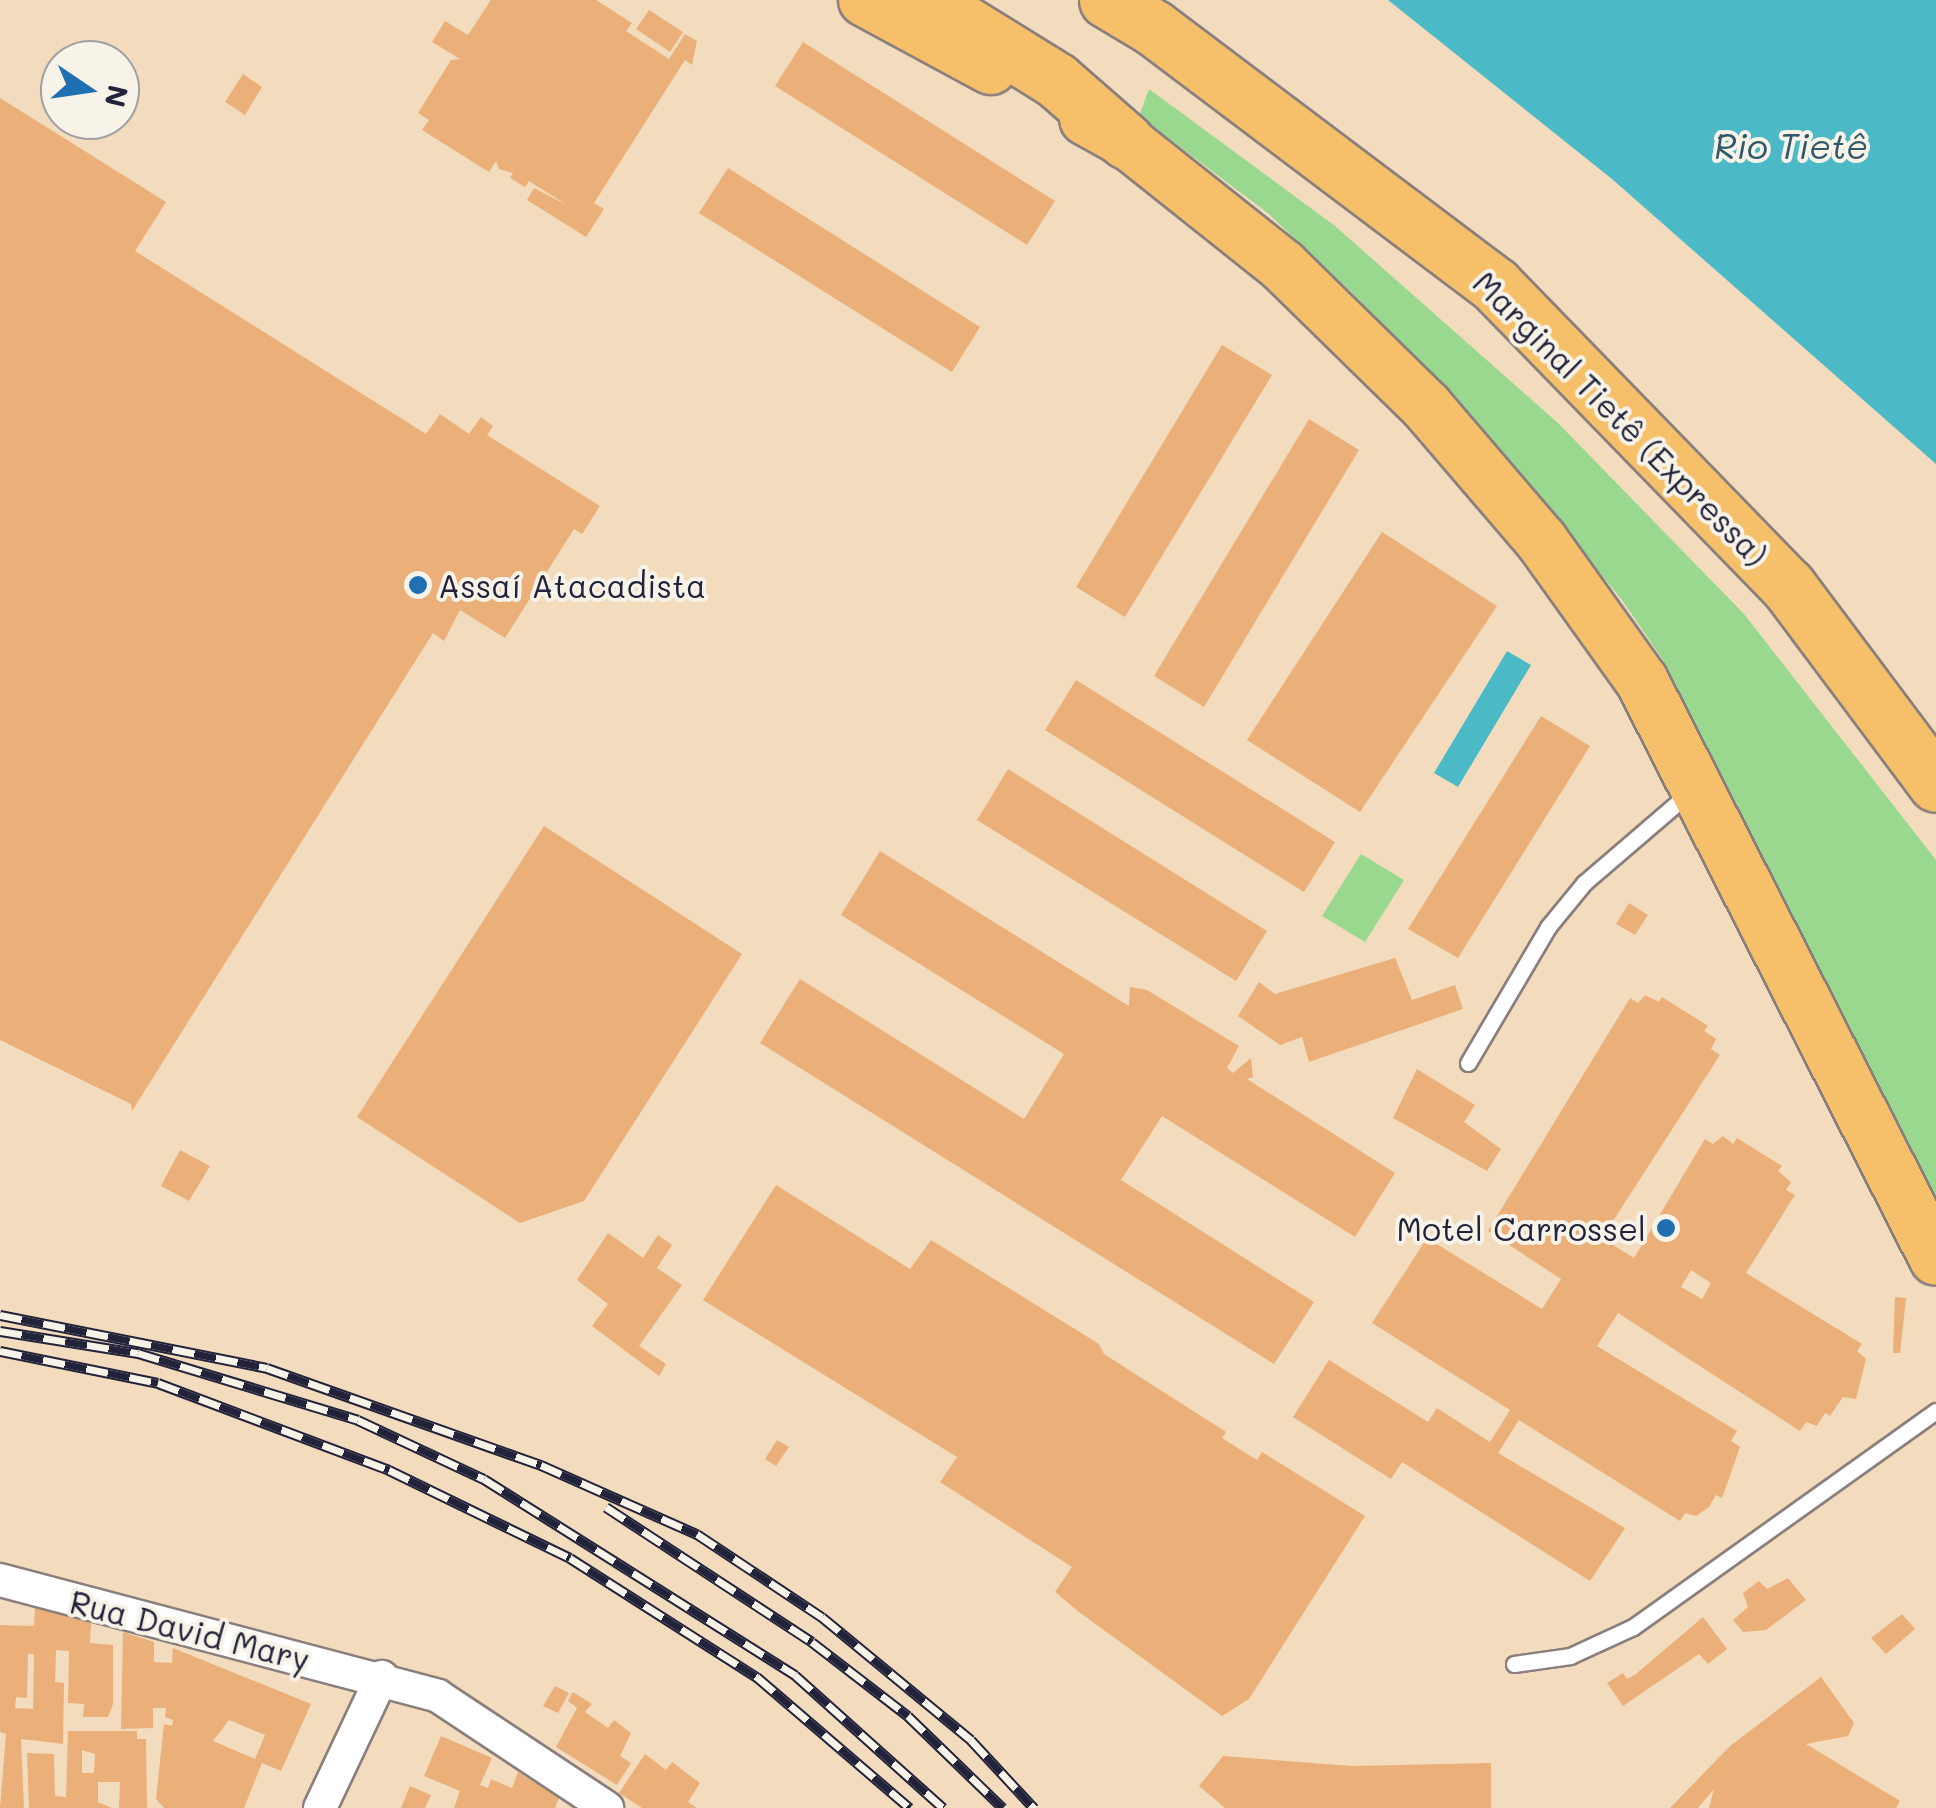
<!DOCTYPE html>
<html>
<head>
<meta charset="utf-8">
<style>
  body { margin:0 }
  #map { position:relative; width:1936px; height:1808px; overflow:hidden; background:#f3dcbe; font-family:Mali,sans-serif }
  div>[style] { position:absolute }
  .green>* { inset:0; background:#99d88e }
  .water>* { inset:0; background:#4cb9c7 }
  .building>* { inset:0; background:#ebaf79 }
  .roads { filter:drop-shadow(2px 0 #8a7f7c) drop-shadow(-2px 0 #8a7f7c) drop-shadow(0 2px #8a7f7c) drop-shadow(0 -2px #8a7f7c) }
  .service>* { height:15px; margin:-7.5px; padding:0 7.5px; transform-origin:7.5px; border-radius:7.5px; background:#fff }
  .minor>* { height:32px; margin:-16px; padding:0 16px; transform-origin:16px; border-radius:16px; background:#fff }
  .trunk>* { height:52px; margin:-26px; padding:0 26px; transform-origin:26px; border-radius:26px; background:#f6c06b }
  .motorway>* { height:55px; margin:-27.5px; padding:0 27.5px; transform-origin:27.5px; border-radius:27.5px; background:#f6c06b }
  .rail>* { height:11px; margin-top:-5.5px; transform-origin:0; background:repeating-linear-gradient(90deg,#f7f3e8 0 22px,#22223b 0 44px); box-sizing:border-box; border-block:2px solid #22223b }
  .dots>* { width:28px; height:28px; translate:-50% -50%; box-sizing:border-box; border:5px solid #f7f3e8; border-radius:50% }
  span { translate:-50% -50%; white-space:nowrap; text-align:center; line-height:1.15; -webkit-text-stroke:8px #f7f3e8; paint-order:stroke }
  .street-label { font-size:32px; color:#22223b }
  .poi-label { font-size:32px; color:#22223b }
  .left { translate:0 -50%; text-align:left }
  .right { translate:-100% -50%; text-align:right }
  .water-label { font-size:35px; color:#31576c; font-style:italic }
  .north { position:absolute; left:40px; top:40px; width:100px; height:100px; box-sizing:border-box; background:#f7f3e8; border:2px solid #a29fa3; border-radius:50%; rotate:103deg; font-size:28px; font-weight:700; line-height:40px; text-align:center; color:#22223b }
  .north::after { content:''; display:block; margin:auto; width:35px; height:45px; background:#1f6fb2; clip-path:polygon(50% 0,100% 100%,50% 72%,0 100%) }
</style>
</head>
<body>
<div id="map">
  <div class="green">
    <i style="clip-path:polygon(1149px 89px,1335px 226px,1558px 423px,1744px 614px,1936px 860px,1936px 1198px,1663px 660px,1622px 600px,1473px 418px,1353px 294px,1269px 214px,1139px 116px)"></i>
    <i style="clip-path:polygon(1361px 854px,1404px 880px,1365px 942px,1322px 916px)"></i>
  </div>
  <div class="water">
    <i style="clip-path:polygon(1388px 0,1936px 0,1936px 464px,1612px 179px)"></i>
    <i style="clip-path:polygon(1507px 651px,1531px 665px,1458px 787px,1434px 773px)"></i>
  </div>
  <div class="building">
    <i style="clip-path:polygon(491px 0,596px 0,632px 23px,626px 31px,669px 59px,685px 34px,697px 41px,692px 65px,685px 60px,594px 203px,604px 209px,586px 237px,527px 200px,534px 188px,567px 205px,529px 181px,525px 187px,510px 178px,513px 173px,499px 169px,496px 161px,489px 172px,422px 130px,429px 120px,418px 113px,451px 60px,460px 59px,432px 42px,445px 21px,468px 35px)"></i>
    <i style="clip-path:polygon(649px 10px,683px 32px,670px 52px,636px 29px)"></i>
    <i style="clip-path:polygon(803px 42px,1055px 201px,1027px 245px,775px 86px)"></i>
    <i style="clip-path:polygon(243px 74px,262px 87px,245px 115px,225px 102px)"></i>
    <i style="clip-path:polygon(0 98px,166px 202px,135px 251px,426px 434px,440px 414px,469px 434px,481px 417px,493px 426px,487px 435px,600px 506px,582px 534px,574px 529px,505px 638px,460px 610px,444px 641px,433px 633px,132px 1111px,131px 1104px,0 1040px)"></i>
    <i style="clip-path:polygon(728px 168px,980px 327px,952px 372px,699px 213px)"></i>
    <i style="clip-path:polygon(1222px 345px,1272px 375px,1125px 617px,1076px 587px)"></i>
    <i style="clip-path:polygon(1309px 419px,1359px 450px,1204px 707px,1154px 676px)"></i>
    <i style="clip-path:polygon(1382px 532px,1497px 606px,1360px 812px,1247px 740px)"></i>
    <i style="clip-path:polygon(1076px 680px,1335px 842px,1304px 892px,1045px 730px)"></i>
    <i style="clip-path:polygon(1541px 716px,1590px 746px,1458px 958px,1408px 929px)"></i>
    <i style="clip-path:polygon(1008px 769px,1267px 931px,1236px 981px,977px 820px)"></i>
    <i style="clip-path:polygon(544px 826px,742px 954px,584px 1201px,520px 1223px,357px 1117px)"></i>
    <i style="clip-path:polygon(880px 851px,1129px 1006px,1130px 987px,1147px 990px,1239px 1046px,1227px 1068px,1233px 1073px,1251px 1058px,1253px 1077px,1247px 1079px,1395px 1173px,1355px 1237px,1162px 1116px,1121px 1180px,1314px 1302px,1274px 1364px,760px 1043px,800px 979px,1024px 1119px,1064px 1054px,841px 915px)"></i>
    <i style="clip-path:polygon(1629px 903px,1648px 915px,1635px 935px,1616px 924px)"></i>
    <i style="clip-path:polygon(1395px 958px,1412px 1000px,1455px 985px,1463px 1009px,1309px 1062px,1302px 1037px,1280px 1045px,1238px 1016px,1259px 982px,1275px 994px)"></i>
    <i style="clip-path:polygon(evenodd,1645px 995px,1659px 1002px,1662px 997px,1708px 1026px,1704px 1031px,1716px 1039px,1711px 1049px,1720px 1055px,1602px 1238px,1634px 1258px,1705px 1139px,1713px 1144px,1723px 1136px,1733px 1144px,1737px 1138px,1782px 1166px,1778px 1171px,1791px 1182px,1786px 1190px,1795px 1195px,1746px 1273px,1862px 1344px,1857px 1351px,1866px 1359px,1856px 1399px,1843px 1397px,1830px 1416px,1825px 1413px,1817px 1426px,1806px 1422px,1800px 1431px,1618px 1313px,1597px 1346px,1737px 1431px,1731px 1441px,1740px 1447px,1722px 1498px,1716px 1495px,1709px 1507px,1696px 1516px,1685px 1513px,1680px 1521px,1519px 1420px,1498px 1453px,1625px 1528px,1590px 1581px,1402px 1462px,1391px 1479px,1293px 1417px,1329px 1360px,1428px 1422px,1437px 1408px,1490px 1442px,1510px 1410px,1372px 1323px,1427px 1238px,1542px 1309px,1561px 1279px,1488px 1231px,1630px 998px,1638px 1003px,1645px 995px,1691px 1270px,1711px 1283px,1702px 1299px,1681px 1287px,1691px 1270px)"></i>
    <i style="clip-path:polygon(1417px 1069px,1475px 1105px,1464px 1122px,1501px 1149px,1487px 1171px,1393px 1118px)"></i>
    <i style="clip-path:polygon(180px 1150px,210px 1166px,189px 1201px,161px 1186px)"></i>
    <i style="clip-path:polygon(776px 1185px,910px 1269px,931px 1240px,1099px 1344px,1104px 1354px,1226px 1432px,1222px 1438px,1257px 1460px,1262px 1452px,1365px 1516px,1249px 1699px,1222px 1716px,1079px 1612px,1055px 1592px,1072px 1567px,940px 1482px,957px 1457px,703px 1300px)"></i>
    <i style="clip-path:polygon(608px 1233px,643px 1258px,658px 1235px,672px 1245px,657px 1268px,682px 1285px,639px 1346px,666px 1364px,659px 1376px,592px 1326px,608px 1304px,577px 1280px)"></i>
    <i style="clip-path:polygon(1895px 1297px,1906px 1298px,1900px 1353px,1893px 1353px)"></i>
    <i style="clip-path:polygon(777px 1440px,789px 1447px,776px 1466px,765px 1459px)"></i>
    <i style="clip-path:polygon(1788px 1578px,1806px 1600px,1766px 1630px,1743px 1632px,1733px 1620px,1748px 1607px,1743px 1593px,1759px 1581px,1767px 1589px)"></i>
    <i style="clip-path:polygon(evenodd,35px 1607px,91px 1623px,90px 1643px,113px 1645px,113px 1704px,108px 1717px,83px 1717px,84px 1704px,68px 1703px,69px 1651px,56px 1650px,55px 1682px,64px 1683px,63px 1744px,21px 1739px,24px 1808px,0 1808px,6px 1734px,0 1732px,0 1625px,34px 1626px,35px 1607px,28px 1654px,34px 1654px,33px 1709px,15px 1708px,16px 1697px,27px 1698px,28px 1654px)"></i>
    <i style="clip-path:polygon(1902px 1614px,1915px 1629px,1886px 1654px,1871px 1638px)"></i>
    <i style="clip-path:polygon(1703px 1617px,1727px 1649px,1708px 1664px,1699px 1654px,1623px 1706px,1607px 1683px,1623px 1673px,1627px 1679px,1636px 1674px)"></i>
    <i style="clip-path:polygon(evenodd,123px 1632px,154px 1642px,154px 1662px,172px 1663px,173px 1648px,311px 1704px,281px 1771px,262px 1763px,244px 1808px,164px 1808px,156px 1799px,164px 1724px,172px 1726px,173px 1720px,165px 1717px,166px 1708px,153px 1708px,153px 1728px,121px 1729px,123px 1632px,229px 1720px,265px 1735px,255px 1759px,213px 1741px,229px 1720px)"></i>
    <i style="clip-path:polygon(1821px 1677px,1854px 1723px,1848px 1736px,1806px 1744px,1900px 1801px,1896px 1808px,1709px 1808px,1714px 1789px,1698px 1808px,1670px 1808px,1730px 1746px)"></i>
    <i style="clip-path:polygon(555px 1686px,569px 1693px,558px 1713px,543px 1706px)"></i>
    <i style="clip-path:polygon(573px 1692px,592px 1704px,585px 1712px,608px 1728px,614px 1720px,631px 1733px,620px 1756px,631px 1763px,617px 1785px,556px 1747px,577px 1708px,568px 1701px)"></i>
    <i style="clip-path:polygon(evenodd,68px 1731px,137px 1731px,137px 1739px,146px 1739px,147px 1808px,119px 1808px,120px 1782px,98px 1782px,98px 1802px,112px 1808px,29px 1808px,27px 1753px,54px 1754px,55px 1796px,66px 1797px,68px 1731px,82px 1750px,95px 1754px,94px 1773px,82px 1773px,82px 1750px)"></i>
    <i style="clip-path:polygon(441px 1736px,492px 1758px,480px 1785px,488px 1788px,491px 1779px,512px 1788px,518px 1772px,559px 1798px,555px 1808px,454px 1808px,460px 1791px,424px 1776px)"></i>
    <i style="clip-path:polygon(645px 1754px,666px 1770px,672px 1762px,700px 1783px,688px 1802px,697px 1808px,642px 1808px,619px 1793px)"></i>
    <i style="clip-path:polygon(1223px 1756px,1352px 1766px,1491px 1763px,1491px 1808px,1225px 1808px,1199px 1786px)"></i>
    <i style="clip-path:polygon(410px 1786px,431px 1795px,425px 1808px,401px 1808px)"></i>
  </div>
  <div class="roads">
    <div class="service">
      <i style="left:1468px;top:1063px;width:158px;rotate:-59.5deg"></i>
      <i style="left:1548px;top:927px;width:57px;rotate:-50.7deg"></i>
      <i style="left:1584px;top:883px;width:138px;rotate:-40.6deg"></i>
      <i style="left:1514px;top:1664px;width:57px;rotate:-8.1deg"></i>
      <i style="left:1570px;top:1656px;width:69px;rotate:-24.7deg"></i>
      <i style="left:1633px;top:1627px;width:372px;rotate:-35.5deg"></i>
    </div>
    <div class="minor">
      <i style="left:0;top:1580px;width:453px;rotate:14.8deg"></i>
      <i style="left:438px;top:1696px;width:203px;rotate:33.5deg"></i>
      <i style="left:320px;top:1808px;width:145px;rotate:-64.7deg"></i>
    </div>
    <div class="trunk">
      <i style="left:865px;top:0;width:143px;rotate:28.4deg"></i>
      <i style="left:1086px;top:119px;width:46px;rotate:28.8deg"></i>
      <i style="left:1126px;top:141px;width:201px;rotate:38.5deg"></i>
      <i style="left:1283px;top:266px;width:200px;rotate:44.4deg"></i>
      <i style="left:1426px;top:406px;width:177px;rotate:49.4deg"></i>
      <i style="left:1541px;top:540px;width:173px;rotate:54.4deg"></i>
      <i style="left:1642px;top:681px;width:648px;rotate:63.04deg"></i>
    </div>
    <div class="motorway">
      <i style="left:927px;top:0;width:152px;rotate:31.8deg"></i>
      <i style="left:1056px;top:80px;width:93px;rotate:41.1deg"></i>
      <i style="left:1107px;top:0;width:55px;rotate:30.8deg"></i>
      <i style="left:1154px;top:28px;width:427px;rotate:37deg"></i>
      <i style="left:1495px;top:285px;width:420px;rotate:45.8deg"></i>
      <i style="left:1788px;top:586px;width:247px;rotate:53.2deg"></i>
    </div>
  </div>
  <div class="rail">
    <i style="left:0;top:1315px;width:272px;rotate:11.2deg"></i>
    <i style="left:267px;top:1368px;width:291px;rotate:19.5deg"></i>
    <i style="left:541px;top:1465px;width:171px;rotate:23.9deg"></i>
    <i style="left:697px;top:1534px;width:150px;rotate:33.6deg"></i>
    <i style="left:822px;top:1617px;width:193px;rotate:39.5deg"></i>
    <i style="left:971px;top:1740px;width:93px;rotate:47.2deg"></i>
    <i style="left:0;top:1331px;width:140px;rotate:9.1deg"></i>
    <i style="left:138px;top:1353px;width:230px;rotate:16.9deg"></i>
    <i style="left:358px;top:1420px;width:139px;rotate:25.1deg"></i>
    <i style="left:484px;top:1479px;width:368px;rotate:32.2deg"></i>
    <i style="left:795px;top:1675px;width:199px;rotate:41.9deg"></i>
    <i style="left:0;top:1351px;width:161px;rotate:11.4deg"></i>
    <i style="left:158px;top:1383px;width:247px;rotate:20.6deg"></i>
    <i style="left:389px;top:1470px;width:201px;rotate:25.9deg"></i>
    <i style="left:570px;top:1558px;width:222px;rotate:32.5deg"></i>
    <i style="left:757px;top:1677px;width:201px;rotate:40.6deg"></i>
    <i style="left:606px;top:1507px;width:246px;rotate:33.2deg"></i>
    <i style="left:812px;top:1642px;width:121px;rotate:37.6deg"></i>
    <i style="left:908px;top:1716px;width:132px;rotate:44.1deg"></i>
  </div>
  <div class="dots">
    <i style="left:418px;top:585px;background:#1f6fb2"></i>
    <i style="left:1666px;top:1228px;background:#1f6fb2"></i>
  </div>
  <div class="street-label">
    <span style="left:1621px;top:418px;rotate:45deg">Marginal Tietê (Expressa)</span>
    <span style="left:190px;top:1630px;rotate:14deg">Rua David Mary</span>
  </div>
  <div class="poi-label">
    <span class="left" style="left:438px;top:585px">Assaí Atacadista</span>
    <span class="right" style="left:1646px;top:1228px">Motel Carrossel</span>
  </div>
  <div class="water-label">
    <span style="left:1791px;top:145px">Rio Tietê</span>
  </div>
  <div class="north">N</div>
</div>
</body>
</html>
